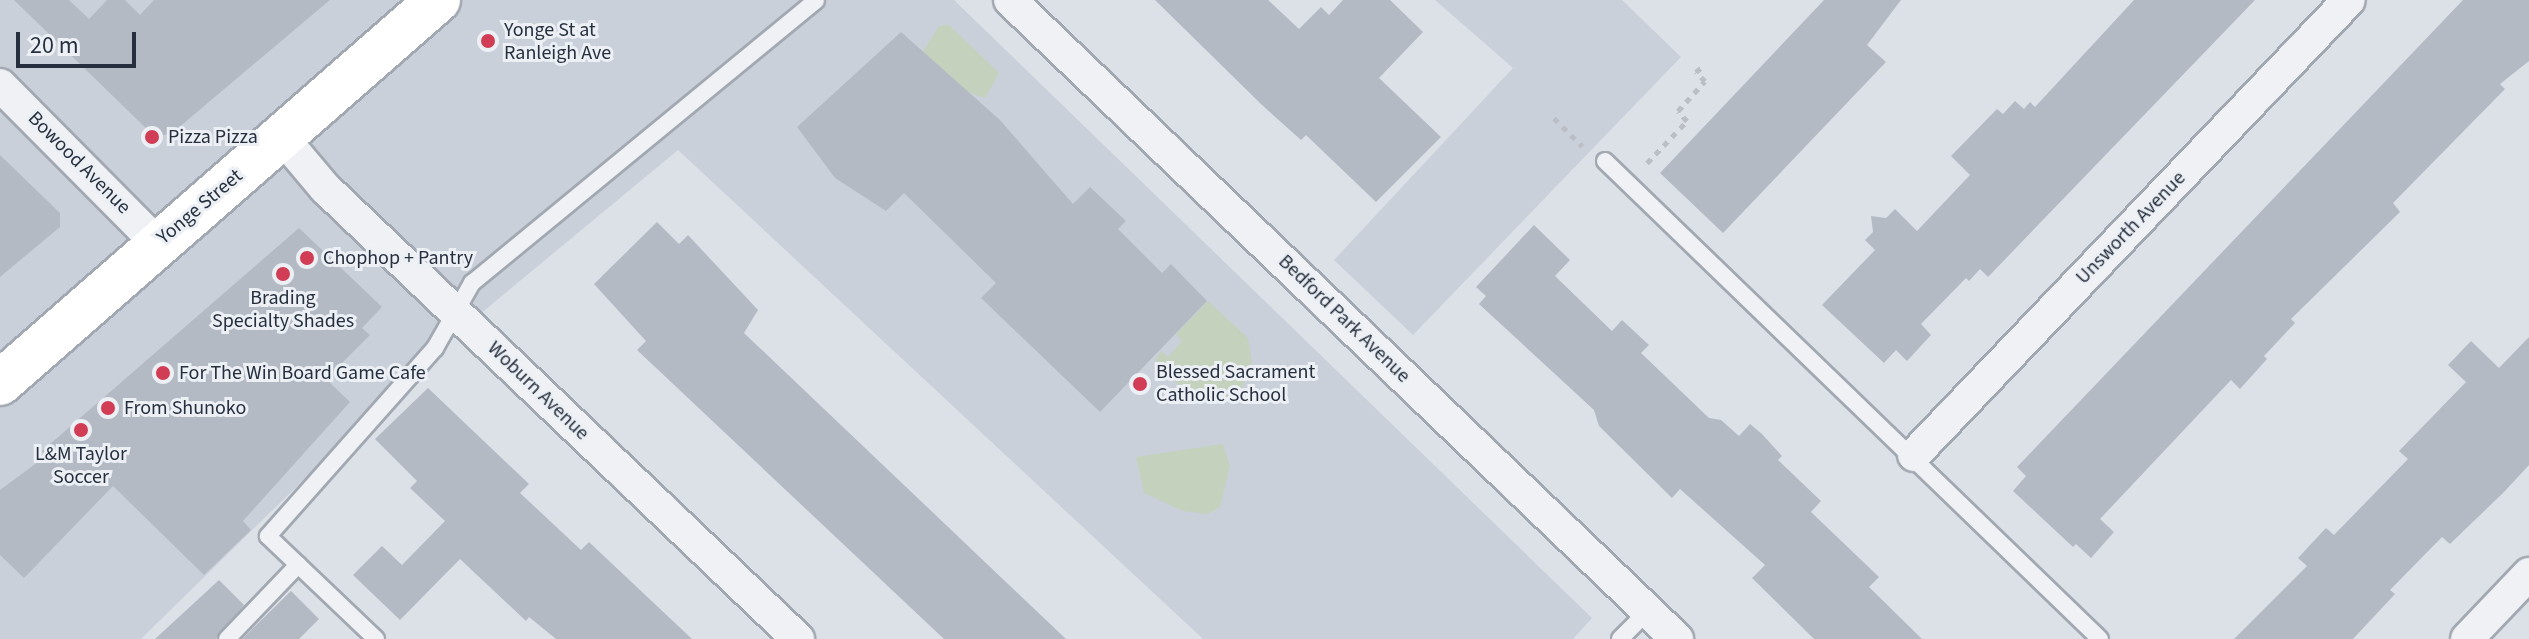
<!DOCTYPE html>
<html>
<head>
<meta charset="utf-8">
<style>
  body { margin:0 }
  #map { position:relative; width:2529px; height:639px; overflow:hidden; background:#dce1e7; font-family:"Source Sans 3",sans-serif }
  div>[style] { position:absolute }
  .built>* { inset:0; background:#cad0d9 }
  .green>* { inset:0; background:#c3d1bd }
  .building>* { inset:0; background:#b4bac4 }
  .path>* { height:5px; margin-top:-2.5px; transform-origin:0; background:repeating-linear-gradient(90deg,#bbbfc5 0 6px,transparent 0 12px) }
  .roads { filter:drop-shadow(2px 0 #a2a8b1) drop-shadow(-2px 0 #a2a8b1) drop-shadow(0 2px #a2a8b1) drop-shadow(0 -2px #a2a8b1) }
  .lane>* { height:16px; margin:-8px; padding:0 8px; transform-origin:8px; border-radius:8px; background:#eff1f5 }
  .street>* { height:32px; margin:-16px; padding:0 16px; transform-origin:16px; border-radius:16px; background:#eff1f5 }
  .primary>* { height:44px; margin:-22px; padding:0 22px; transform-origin:22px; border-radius:22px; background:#fff }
  .dots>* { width:22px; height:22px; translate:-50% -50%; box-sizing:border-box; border:4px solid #ecf0f5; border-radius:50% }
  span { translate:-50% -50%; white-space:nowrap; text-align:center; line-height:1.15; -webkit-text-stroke:6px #ecf0f5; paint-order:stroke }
  .poi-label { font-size:20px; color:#262f3e }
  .left { translate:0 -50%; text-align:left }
  .street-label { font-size:20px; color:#262f3e }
  .scale { position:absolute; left:16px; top:32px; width:120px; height:36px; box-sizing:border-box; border:4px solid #262f3e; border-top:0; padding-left:10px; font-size:24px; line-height:28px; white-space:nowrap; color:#262f3e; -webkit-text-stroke:6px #ecf0f5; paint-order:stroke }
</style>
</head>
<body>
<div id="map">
  <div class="built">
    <i style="clip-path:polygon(0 0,954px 0,1592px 618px,1573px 639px,1203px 639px,678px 150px,433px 353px,141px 639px,0 639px)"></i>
    <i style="clip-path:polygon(1435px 0,1622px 0,1681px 57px,1413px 335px,1334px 260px,1513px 68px)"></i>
  </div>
  <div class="green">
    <i style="clip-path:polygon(949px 25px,999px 73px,985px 98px,957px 88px,922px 53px,939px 26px)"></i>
    <i style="clip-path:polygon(1208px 301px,1248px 338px,1252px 362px,1242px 388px,1227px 397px,1186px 392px,1155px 360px,1161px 351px,1168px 357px,1182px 341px,1176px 334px)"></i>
    <i style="clip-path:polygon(1223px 444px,1230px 466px,1220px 507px,1208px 514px,1183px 511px,1144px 493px,1136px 457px)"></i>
  </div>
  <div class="building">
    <i style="clip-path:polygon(14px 0,69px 0,89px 19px,107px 0,125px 0,140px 15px,154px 0,330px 0,171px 134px,154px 136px)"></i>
    <i style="clip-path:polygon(1155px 0,1268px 0,1299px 29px,1321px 7px,1329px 15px,1343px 0,1390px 0,1423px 32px,1379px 78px,1441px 137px,1376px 202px,1306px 135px,1301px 140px,1262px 105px)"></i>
    <i style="clip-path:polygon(1824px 0,1901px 0,1867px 45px,1886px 62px,1723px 233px,1660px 173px)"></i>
    <i style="clip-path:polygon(2134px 0,2255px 0,1988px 277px,1980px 269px,1969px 281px,1966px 278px,1921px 324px,1931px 335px,1907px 361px,1896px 350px,1884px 363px,1822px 305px,1875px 250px,1865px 240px,1873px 232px,1871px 216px,1886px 218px,1895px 209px,1917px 231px,1970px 175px,1951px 156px,1997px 109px,2003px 114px,2015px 101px,2024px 109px,2030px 102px,2035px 107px)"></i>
    <i style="clip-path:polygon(2463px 0,2529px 0,2529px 61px,2500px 84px,2505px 89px,2393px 203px,2400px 212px,2291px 319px,2295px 323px,2264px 356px,2267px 359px,2240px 389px,2231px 380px,2100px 519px,2114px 532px,2091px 558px,2076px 544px,2073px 547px,2013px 491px,2026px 476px,2017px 467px)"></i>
    <i style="clip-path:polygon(901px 32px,1000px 120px,1073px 204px,1090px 187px,1126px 221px,1118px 229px,1162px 273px,1171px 264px,1207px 301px,1100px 412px,981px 298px,996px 283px,904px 193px,886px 211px,835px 178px,797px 127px)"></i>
    <i style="clip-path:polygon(0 155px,60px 213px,60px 227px,0 277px)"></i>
    <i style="clip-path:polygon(657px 222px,679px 244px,688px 235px,758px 310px,744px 333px,1066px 639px,944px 639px,637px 350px,646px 341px,594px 284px)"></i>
    <i style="clip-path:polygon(1534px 225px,1570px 260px,1555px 276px,1612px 331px,1622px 320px,1649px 345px,1641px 353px,1709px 418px,1721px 420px,1739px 436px,1750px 424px,1762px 434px,1782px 456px,1778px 460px,1821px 501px,1811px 512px,1879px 577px,1869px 587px,1922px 639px,1814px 639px,1752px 578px,1765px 565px,1680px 489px,1672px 498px,1599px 426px,1594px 410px,1479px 304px,1486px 296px,1476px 287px)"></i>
    <i style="clip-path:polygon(299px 228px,382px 307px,362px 328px,370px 335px,326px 379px,350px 402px,243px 521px,251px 530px,204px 575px,113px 486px,24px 578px,0 555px,0 490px,46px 456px,42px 451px)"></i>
    <i style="clip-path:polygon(2529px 337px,2529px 465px,2504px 492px,2450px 544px,2442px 537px,2390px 590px,2395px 594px,2353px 639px,2234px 639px,2307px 566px,2298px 558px,2326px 528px,2334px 535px,2408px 459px,2399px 451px,2466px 382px,2448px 365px,2471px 341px,2499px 368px)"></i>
    <i style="clip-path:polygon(428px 388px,529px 484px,520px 493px,581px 550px,589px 542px,692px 639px,556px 639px,529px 617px,526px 621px,460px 559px,400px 620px,353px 575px,382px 546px,402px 565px,445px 521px,410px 488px,417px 481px,375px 439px)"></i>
    <i style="clip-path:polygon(219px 580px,244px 605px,216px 639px,155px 639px)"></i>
    <i style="clip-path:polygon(291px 591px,319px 619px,299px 639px,242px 639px)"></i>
  </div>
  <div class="path">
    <i style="left:1554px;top:118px;width:40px;rotate:45deg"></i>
    <i style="left:1647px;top:163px;width:58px;rotate:-46.4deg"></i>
    <i style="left:1687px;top:121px;width:13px;rotate:-132deg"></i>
    <i style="left:1678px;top:111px;width:40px;rotate:-48deg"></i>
    <i style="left:1705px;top:81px;width:13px;rotate:-135deg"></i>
    <i style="left:1696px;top:72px;width:9px;rotate:-41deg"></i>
  </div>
  <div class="roads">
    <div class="lane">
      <i style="left:1605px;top:161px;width:688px;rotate:44deg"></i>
      <i style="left:227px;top:639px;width:103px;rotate:-46.2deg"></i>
      <i style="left:376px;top:639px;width:149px;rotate:-136.4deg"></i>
      <i style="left:268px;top:536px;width:251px;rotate:-48.4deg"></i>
      <i style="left:435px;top:348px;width:75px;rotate:-60.4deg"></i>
      <i style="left:472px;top:283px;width:445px;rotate:-39.4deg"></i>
      <i style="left:1620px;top:639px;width:40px;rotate:-45deg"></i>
    </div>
    <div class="street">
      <i style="left:1010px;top:0;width:924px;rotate:43.77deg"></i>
      <i style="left:0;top:85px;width:223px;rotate:45.2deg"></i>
      <i style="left:282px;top:137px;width:67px;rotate:49.9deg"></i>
      <i style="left:325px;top:188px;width:654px;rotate:43.64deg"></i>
      <i style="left:1914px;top:455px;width:629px;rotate:-46.29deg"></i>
      <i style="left:2467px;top:639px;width:90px;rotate:-46.4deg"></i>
    </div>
    <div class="primary">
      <i style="left:0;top:383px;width:582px;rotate:-41.17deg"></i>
    </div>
  </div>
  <div class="dots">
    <i style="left:488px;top:41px;background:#d13d55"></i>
    <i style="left:152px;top:137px;background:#d13d55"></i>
    <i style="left:307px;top:258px;background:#d13d55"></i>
    <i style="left:283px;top:274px;background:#d13d55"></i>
    <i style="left:163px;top:373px;background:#d13d55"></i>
    <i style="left:1140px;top:384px;background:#d13d55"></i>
    <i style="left:108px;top:408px;background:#d13d55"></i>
    <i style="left:81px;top:430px;background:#d13d55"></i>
  </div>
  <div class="poi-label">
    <span class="left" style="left:504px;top:42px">Yonge St at<br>Ranleigh Ave</span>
    <span class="left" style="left:168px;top:137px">Pizza Pizza</span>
    <span class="left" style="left:323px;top:258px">Chophop + Pantry</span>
    <span style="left:283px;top:310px">Brading<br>Specialty Shades</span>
    <span class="left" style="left:1156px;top:384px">Blessed Sacrament<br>Catholic School</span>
    <span class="left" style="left:179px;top:373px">For The Win Board Game Cafe</span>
    <span class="left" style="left:124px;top:408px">From Shunoko</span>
    <span style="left:81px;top:466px">L&amp;M Taylor<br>Soccer</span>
  </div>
  <div class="street-label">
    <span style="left:79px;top:163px;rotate:45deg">Bowood Avenue</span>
    <span style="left:200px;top:207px;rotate:-40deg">Yonge Street</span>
    <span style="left:2131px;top:228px;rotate:-46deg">Unsworth Avenue</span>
    <span style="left:1344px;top:319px;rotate:44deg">Bedford Park Avenue</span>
    <span style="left:538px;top:391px;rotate:44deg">Woburn Avenue</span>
  </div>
  <div class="scale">20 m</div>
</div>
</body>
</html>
